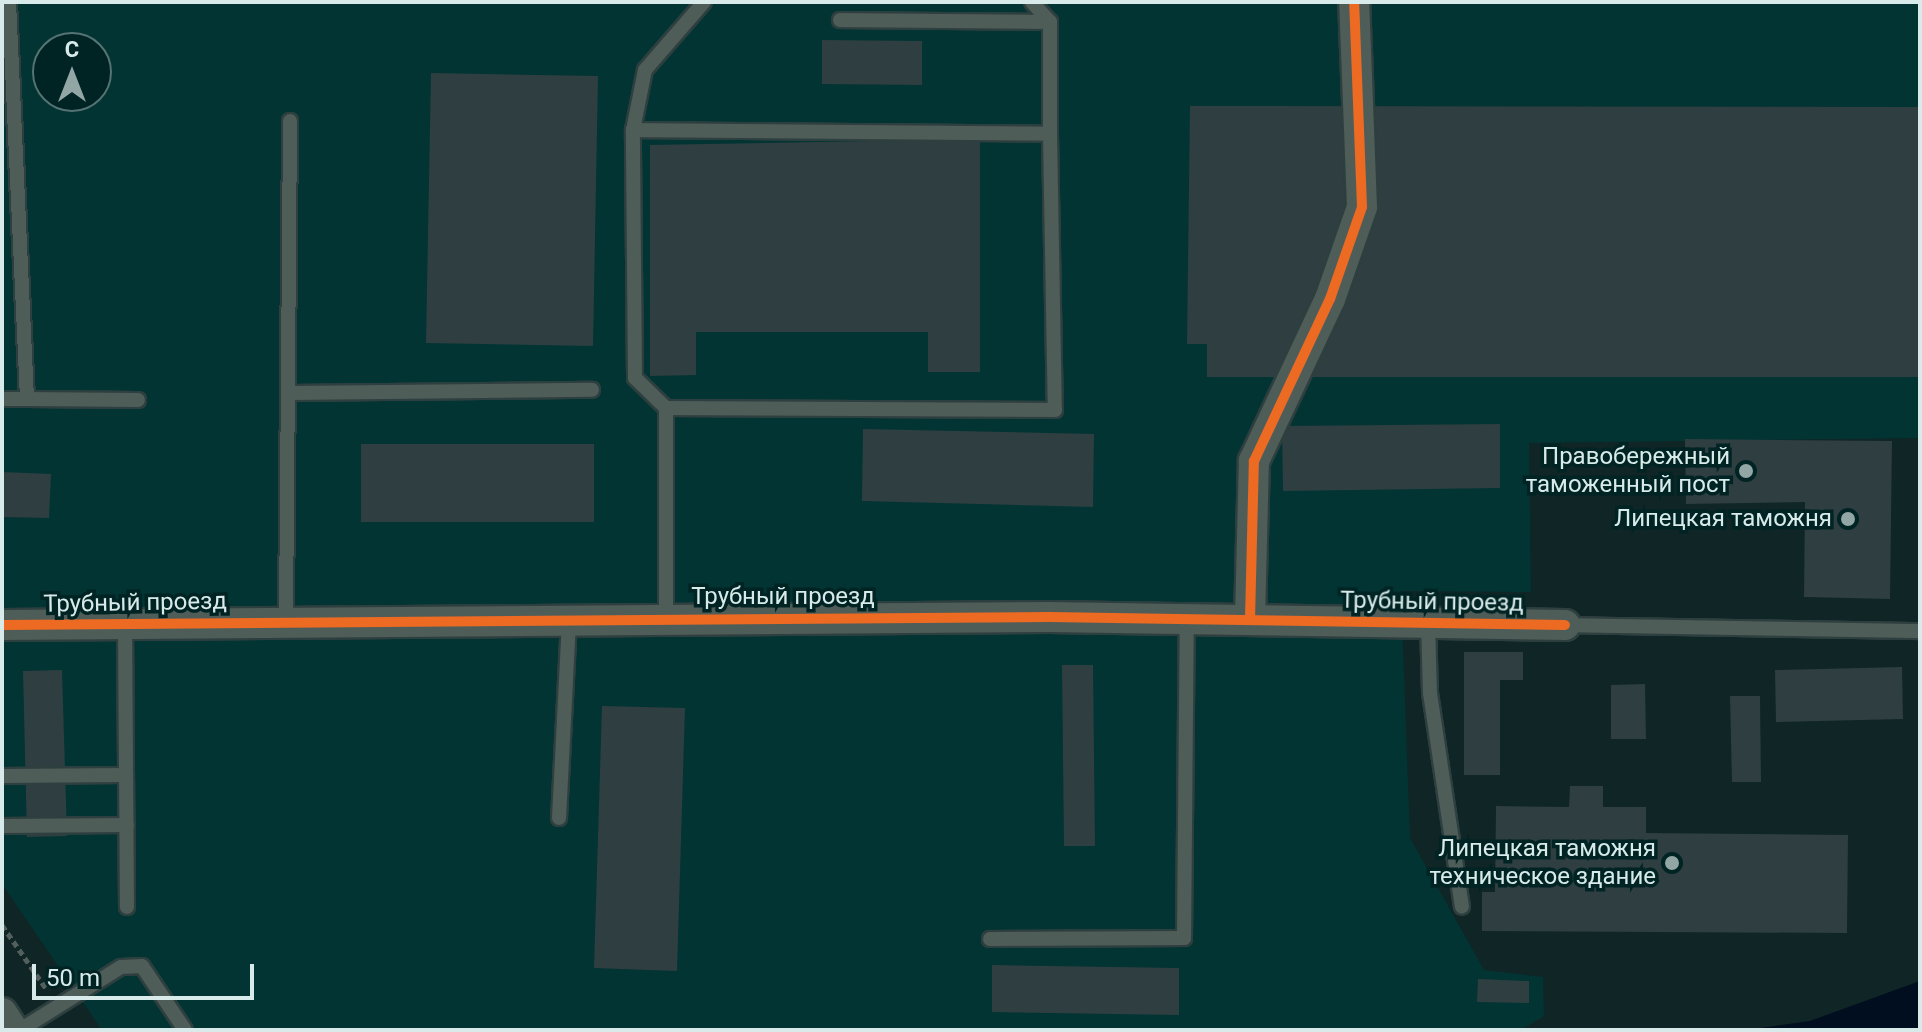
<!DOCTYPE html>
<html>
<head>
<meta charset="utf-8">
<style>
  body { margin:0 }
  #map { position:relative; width:1922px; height:1032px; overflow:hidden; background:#102525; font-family:Roboto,sans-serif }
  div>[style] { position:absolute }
  .built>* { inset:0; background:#023433 }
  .water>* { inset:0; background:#010e1f }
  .building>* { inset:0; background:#2f3e40 }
  .path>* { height:5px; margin-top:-2.5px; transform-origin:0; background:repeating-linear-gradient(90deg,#525f5c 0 6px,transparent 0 10px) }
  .roads { filter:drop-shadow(2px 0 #2e3f3f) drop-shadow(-2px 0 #2e3f3f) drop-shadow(0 2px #2e3f3f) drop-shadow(0 -2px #2e3f3f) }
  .service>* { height:14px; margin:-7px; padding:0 7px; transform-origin:7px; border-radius:7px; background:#4f5d58 }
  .minor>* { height:30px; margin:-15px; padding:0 15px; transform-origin:15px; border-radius:15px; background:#4f5d58 }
  .cycleway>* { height:10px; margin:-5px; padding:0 5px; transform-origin:5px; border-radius:5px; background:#ed6a23 }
  .dots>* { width:22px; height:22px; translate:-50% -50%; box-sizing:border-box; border:4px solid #002323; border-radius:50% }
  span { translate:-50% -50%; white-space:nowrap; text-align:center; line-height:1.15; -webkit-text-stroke:7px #002323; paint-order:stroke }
  .poi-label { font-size:24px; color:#d8ebea }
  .right { translate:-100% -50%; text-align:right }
  .street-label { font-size:24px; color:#d8ebea }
  .frame { position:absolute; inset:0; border:4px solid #d8ebea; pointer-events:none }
  .north { position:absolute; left:32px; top:32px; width:80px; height:80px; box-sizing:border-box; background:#002323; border:2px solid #567373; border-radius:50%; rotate:0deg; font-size:22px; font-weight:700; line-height:32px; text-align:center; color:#d8ebea }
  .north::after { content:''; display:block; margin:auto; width:28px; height:36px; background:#92a6a5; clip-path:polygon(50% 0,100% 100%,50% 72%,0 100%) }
  .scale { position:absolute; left:32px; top:964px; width:222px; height:36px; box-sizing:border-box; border:4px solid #d8ebea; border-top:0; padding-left:10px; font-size:24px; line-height:28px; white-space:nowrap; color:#d8ebea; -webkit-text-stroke:6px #002323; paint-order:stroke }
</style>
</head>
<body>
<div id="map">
  <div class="built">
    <i style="clip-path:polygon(evenodd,2px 2px,1920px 2px,1920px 438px,1529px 443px,1531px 592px,1401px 591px,1410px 838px,1484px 970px,1543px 977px,1544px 1016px,1521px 1030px,102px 1030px,2px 884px,2px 2px,48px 48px,96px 48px,96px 96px,48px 96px,48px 48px)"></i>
  </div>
  <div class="water">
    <i style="clip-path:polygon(1920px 981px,1920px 1030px,1745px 1030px,1810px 1021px)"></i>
  </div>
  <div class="building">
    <i style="clip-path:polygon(822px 40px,922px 41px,922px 85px,822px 84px)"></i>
    <i style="clip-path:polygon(431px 73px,598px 76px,593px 346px,426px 343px)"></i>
    <i style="clip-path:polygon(1190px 106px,1920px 107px,1920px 377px,1207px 377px,1207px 344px,1187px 344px)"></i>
    <i style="clip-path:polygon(980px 139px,980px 372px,928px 372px,928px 332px,696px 332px,696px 375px,650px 376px,650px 145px)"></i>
    <i style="clip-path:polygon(1500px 424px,1500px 488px,1283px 491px,1282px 426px)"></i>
    <i style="clip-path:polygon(863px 429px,1094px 434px,1093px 507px,862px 501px)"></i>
    <i style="clip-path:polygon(1685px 439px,1892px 441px,1890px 599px,1804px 597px,1805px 502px,1686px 504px)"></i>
    <i style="clip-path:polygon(361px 444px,594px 444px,594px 522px,361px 522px)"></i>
    <i style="clip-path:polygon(2px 472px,51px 474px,49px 518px,2px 517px)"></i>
    <i style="clip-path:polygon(1464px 652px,1523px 652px,1523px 680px,1500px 680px,1500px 775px,1464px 775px)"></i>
    <i style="clip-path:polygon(1062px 665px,1093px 665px,1095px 846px,1064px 846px)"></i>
    <i style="clip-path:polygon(1902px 667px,1903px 719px,1776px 722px,1775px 670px)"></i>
    <i style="clip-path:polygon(62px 670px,67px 836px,27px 837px,23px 671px)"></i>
    <i style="clip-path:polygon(1645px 684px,1646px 739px,1611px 739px,1611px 685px)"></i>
    <i style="clip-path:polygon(1730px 696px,1760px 696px,1761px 782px,1732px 782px)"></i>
    <i style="clip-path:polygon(602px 706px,685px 708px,677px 971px,594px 968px)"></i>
    <i style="clip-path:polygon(1570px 786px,1603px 786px,1603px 807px,1646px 807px,1646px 833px,1848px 835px,1847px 933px,1482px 931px,1482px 892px,1495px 892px,1496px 806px,1569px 807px)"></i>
    <i style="clip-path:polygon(992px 965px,1179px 968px,1179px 1015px,992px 1012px)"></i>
    <i style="clip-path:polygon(1478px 979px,1529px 981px,1529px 1003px,1477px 1002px)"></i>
  </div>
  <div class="path">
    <i style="left:2px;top:925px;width:79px;rotate:55.3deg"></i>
  </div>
  <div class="roads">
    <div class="service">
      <i style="left:9px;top:2px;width:397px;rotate:87.4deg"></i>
      <i style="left:27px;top:399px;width:111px;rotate:0.5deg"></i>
      <i style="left:1032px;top:2px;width:27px;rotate:48deg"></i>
      <i style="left:1050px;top:22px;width:112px;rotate:90deg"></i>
      <i style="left:840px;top:20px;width:210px;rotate:0.5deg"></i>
      <i style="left:633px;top:130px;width:61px;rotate:-78.7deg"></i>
      <i style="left:645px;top:70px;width:90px;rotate:-49.1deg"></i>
      <i style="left:289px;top:393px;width:303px;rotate:-0.6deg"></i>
      <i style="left:2px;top:399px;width:25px"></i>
      <i style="left:666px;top:617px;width:209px;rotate:-90deg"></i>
      <i style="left:666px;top:408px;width:43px;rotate:-135.9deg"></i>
      <i style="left:635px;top:378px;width:248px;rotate:-90.5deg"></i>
      <i style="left:633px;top:130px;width:417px;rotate:0.5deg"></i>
      <i style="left:1050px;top:134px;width:276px;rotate:89deg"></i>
      <i style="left:1055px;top:410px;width:389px;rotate:-179.7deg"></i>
      <i style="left:286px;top:621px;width:500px;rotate:-89.54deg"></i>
      <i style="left:1428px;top:622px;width:71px;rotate:88.4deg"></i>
      <i style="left:1430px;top:693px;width:216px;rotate:81.5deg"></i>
      <i style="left:125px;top:623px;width:284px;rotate:89.6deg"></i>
      <i style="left:1565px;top:625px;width:355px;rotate:1deg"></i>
      <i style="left:2px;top:776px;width:124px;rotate:-0.5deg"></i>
      <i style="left:559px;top:818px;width:200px;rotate:-87.1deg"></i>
      <i style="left:2px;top:826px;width:125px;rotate:-0.5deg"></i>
      <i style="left:990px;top:939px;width:194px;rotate:-0.3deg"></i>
      <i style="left:1184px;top:938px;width:319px;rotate:-89.5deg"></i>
      <i style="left:20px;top:1030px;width:119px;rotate:-32deg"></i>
      <i style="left:121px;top:967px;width:21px;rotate:-3deg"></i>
      <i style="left:142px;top:966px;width:77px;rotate:56.1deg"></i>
    </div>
    <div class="minor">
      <i style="left:1250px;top:620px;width:159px;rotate:-88.6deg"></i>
      <i style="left:1254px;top:461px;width:179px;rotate:-64.9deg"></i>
      <i style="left:1330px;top:299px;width:97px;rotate:-70.8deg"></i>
      <i style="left:1362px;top:207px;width:205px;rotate:-92.2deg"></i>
      <i style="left:2px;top:625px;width:1047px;rotate:-0.44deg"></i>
      <i style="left:1049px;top:617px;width:516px;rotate:0.89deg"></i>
      <i style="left:2px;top:1013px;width:20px;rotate:57deg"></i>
    </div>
  </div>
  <div class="cycleway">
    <i style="left:1250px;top:620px;width:159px;rotate:-88.6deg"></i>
    <i style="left:1254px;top:461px;width:179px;rotate:-64.9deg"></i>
    <i style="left:1330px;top:299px;width:97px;rotate:-70.8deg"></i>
    <i style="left:1362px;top:207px;width:205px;rotate:-92.2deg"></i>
    <i style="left:2px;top:625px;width:1047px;rotate:-0.44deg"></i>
    <i style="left:1049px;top:617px;width:516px;rotate:0.89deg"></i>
  </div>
  <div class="dots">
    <i style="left:1746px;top:471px;background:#92a6a5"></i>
    <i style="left:1848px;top:519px;background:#92a6a5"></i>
    <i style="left:1672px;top:863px;background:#92a6a5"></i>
  </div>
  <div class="poi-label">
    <span class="right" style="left:1730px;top:471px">Правобережный<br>таможенный пост</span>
    <span class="right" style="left:1832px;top:519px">Липецкая таможня</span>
    <span class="right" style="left:1656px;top:863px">Липецкая таможня<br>техническое здание</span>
  </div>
  <div class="street-label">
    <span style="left:783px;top:597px">Трубный проезд</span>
    <span style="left:1432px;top:602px;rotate:1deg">Трубный проезд</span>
    <span style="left:135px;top:603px;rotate:-1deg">Трубный проезд</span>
  </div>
  <div class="frame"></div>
  <div class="north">С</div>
  <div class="scale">50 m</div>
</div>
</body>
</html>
